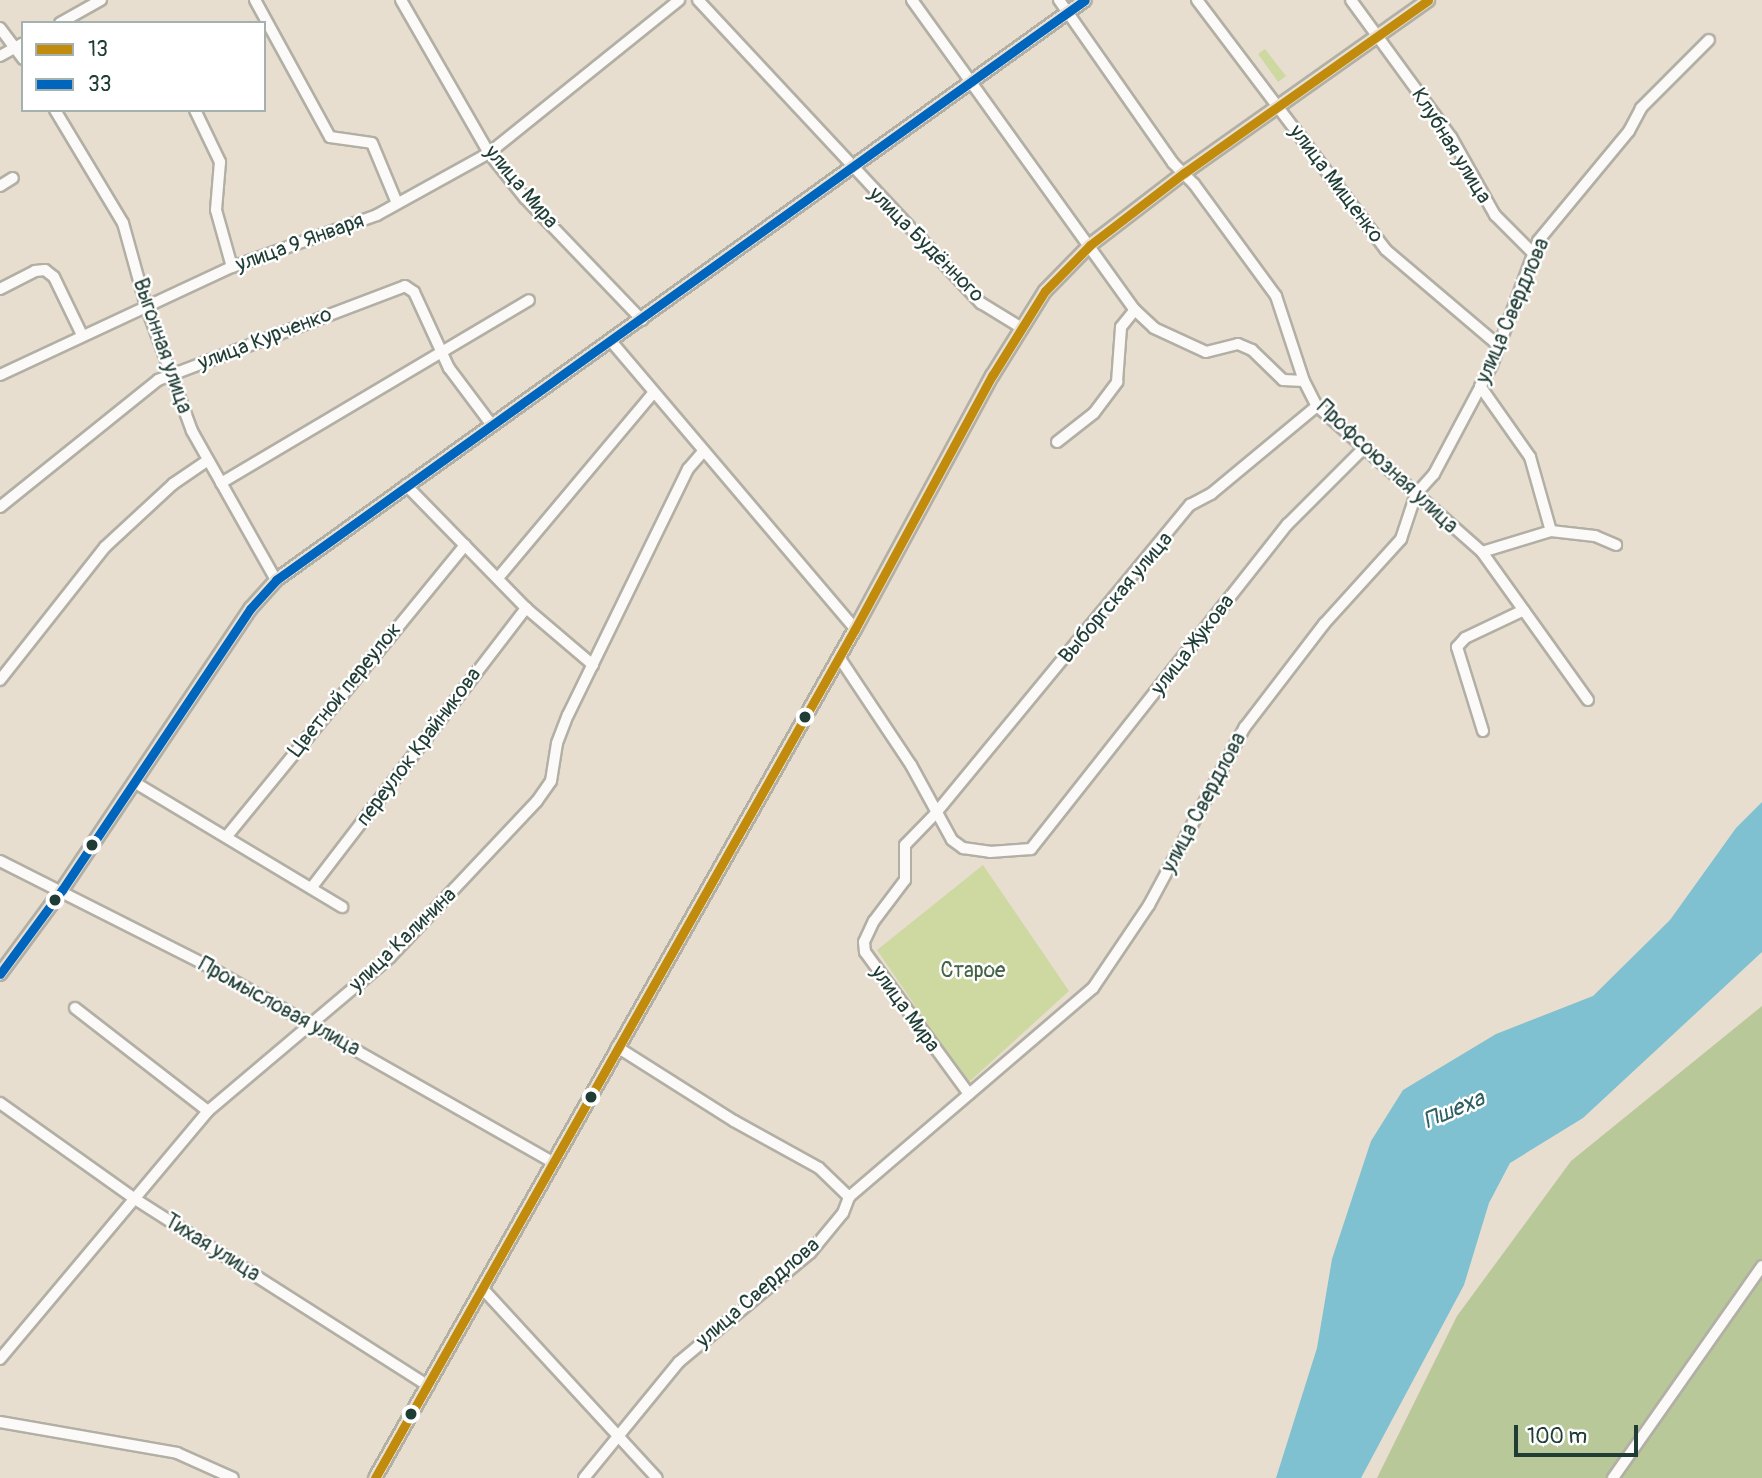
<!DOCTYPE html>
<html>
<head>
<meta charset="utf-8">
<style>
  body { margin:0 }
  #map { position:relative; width:1762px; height:1478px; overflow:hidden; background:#e8ded0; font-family:Pangolin,sans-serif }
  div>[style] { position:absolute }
  .green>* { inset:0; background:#ced8a1 }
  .forest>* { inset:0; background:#b9c898 }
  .water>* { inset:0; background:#7fc0d1 }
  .roads { filter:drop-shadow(2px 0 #b2afa5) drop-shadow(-2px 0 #b2afa5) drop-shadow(0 2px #b2afa5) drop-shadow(0 -2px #b2afa5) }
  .minor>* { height:10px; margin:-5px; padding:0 5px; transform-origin:5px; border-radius:5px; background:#fcfaf8 }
  .major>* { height:12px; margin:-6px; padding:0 6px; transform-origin:6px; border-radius:6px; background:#eae1d5 }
  .bus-1>* { height:9px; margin:-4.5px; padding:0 4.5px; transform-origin:4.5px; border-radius:4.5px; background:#c18c0d }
  .bus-2>* { height:9px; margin:-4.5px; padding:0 4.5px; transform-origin:4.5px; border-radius:4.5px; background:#0065bd }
  .dots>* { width:19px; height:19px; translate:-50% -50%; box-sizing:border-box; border:4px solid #fff; border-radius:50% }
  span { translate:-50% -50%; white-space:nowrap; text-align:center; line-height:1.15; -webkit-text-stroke:5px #fff; paint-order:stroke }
  .street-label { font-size:21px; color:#1f3d34 }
  .park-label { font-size:21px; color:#456346 }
  .water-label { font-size:23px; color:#2e6063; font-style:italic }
  .legend { position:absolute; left:21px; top:21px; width:245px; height:91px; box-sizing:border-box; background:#fff; border:2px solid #a5b1ae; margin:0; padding:9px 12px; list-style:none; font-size:21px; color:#1f3d34 }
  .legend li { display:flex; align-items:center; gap:14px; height:35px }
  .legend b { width:35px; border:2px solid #a5b1ae }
  .scale { position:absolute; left:1514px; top:1425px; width:124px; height:32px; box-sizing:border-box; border:4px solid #1f3d34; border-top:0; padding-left:9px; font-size:21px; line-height:24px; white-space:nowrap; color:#1f3d34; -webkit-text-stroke:5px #fff; paint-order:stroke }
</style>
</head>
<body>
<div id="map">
  <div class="green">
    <i style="clip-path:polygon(1265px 49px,1286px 76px,1278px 82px,1258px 54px)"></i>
    <i style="clip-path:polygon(983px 865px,1069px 991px,968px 1083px,877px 950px)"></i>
  </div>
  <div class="forest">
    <i style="clip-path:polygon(1762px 1006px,1762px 1478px,1377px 1478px,1457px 1316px,1571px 1161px)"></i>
  </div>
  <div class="water">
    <i style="clip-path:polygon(1762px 802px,1762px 952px,1583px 1118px,1510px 1163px,1489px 1203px,1464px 1285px,1361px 1478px,1276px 1478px,1317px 1348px,1332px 1259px,1371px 1141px,1403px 1090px,1496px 1034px,1593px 996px,1670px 920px,1736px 828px)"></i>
  </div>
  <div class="roads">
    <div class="minor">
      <i style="left:255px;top:0;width:156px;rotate:61.3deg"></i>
      <i style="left:330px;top:137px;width:42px;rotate:8.1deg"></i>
      <i style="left:372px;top:143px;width:65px;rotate:67.4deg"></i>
      <i style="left:401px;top:0;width:177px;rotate:60.1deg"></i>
      <i style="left:489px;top:153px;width:58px;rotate:51.3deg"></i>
      <i style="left:525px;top:198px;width:169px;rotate:46.2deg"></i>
      <i style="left:698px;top:0;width:415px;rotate:47deg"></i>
      <i style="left:981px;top:303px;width:46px;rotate:31.6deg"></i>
      <i style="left:912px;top:0;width:382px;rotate:54.3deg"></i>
      <i style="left:1135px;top:310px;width:26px;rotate:43deg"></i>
      <i style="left:1154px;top:328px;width:57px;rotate:24.8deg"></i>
      <i style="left:1206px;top:352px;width:33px;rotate:-14deg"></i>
      <i style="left:1238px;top:344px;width:15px;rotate:23deg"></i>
      <i style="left:1252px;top:350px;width:43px;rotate:44.1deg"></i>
      <i style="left:1283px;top:380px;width:21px;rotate:3deg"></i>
      <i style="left:1059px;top:0;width:199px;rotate:55deg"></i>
      <i style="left:1173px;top:163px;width:30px;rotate:45deg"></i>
      <i style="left:1194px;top:184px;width:139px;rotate:53.8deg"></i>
      <i style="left:1276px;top:296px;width:89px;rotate:71.8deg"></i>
      <i style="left:1304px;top:381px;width:28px;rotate:63deg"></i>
      <i style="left:1317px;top:406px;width:220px;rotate:41.5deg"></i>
      <i style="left:1482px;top:552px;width:182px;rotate:54.4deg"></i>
      <i style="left:1197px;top:0;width:313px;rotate:52.9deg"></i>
      <i style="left:1386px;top:250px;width:147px;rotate:40.3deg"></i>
      <i style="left:1351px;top:0;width:170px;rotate:53.9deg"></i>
      <i style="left:1451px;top:137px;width:90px;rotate:60.6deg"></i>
      <i style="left:1495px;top:215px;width:54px;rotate:45deg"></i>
      <i style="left:60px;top:23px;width:47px;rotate:-29.3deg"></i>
      <i style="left:0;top:28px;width:39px;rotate:53deg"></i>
      <i style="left:0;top:56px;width:26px;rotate:-29deg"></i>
      <i style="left:55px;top:110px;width:132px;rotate:59deg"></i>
      <i style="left:123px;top:223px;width:86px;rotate:74.5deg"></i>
      <i style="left:146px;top:306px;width:133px;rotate:69.8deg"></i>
      <i style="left:192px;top:431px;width:171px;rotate:60.6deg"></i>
      <i style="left:195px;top:110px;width:58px;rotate:64.3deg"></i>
      <i style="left:220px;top:162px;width:48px;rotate:94.8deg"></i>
      <i style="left:216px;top:210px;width:59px;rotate:74.3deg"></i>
      <i style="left:0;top:186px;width:15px;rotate:-32deg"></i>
      <i style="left:0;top:289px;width:39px;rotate:-27deg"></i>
      <i style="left:35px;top:271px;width:10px;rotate:-6deg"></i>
      <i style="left:45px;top:270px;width:11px;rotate:38deg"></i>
      <i style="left:54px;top:277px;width:64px;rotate:64.2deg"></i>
      <i style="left:611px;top:341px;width:377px;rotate:49.7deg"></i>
      <i style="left:0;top:375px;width:256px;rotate:-25deg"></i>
      <i style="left:232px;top:267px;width:154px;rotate:-19.7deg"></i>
      <i style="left:377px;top:215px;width:128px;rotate:-29deg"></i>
      <i style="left:489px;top:153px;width:244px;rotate:-38.8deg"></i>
      <i style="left:1480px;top:386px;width:87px;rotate:54.8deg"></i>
      <i style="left:1530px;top:457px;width:77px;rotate:74.2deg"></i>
      <i style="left:1057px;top:442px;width:47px;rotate:-38.1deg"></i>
      <i style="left:1094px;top:413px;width:39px;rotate:-53deg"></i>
      <i style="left:1117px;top:382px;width:55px;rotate:-85.8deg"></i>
      <i style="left:1121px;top:327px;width:22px;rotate:-51deg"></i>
      <i style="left:221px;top:483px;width:358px;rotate:-30.7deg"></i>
      <i style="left:406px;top:485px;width:172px;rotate:45.7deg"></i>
      <i style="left:526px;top:608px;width:88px;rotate:40.4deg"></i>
      <i style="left:0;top:507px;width:203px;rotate:-38.8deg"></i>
      <i style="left:158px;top:380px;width:264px;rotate:-20.8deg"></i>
      <i style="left:405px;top:286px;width:11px;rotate:34deg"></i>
      <i style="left:414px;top:292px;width:84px;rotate:65.3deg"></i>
      <i style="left:449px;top:368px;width:70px;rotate:53.1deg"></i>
      <i style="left:1482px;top:552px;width:72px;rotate:-16.9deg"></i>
      <i style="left:1551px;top:531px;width:44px;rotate:6.5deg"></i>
      <i style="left:1595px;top:536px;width:23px;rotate:23deg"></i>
      <i style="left:498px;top:578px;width:241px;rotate:-50deg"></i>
      <i style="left:839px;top:657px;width:130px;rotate:56.3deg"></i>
      <i style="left:911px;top:765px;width:85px;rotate:61.3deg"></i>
      <i style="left:952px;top:840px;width:14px;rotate:36deg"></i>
      <i style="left:963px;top:848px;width:27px;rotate:8deg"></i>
      <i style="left:990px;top:852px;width:41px;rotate:-4.2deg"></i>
      <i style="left:1031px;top:849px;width:414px;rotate:-51.7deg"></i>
      <i style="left:1288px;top:524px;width:106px;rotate:-45deg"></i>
      <i style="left:0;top:680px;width:169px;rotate:-51.7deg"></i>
      <i style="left:105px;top:547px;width:93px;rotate:-42.8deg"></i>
      <i style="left:173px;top:484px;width:42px;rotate:-34.4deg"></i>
      <i style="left:1483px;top:731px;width:88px;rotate:-107.2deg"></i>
      <i style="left:1457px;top:647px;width:12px;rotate:-48deg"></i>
      <i style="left:1465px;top:638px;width:65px;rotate:-25.4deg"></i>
      <i style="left:134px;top:782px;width:243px;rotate:31deg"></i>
      <i style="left:227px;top:836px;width:376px;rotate:-50.7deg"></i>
      <i style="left:0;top:861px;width:229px;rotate:26.8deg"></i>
      <i style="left:204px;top:964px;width:401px;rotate:29.6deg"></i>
      <i style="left:312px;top:887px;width:352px;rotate:-52.5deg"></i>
      <i style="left:75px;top:1008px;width:168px;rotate:37.8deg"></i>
      <i style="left:617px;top:1047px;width:138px;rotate:32.3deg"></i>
      <i style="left:734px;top:1121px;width:97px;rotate:28.9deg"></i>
      <i style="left:819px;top:1168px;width:42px;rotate:44deg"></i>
      <i style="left:969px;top:1094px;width:176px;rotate:-126.2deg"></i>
      <i style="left:865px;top:952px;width:10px;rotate:-96deg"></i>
      <i style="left:864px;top:942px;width:23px;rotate:-65deg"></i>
      <i style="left:874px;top:921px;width:51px;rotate:-52.9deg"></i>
      <i style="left:905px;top:880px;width:35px;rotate:-90deg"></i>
      <i style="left:905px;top:845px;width:43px;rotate:-45.9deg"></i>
      <i style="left:935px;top:814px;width:401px;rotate:-50.5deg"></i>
      <i style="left:1190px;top:505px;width:24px;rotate:-28deg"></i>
      <i style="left:1211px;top:494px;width:138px;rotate:-39.7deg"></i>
      <i style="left:0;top:1103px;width:166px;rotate:35.4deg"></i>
      <i style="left:135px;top:1199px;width:348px;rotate:32.5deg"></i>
      <i style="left:482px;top:1288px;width:258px;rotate:47.4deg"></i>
      <i style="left:0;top:1359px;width:324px;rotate:-50deg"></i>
      <i style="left:208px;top:1111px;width:238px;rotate:-40.2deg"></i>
      <i style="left:390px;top:957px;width:214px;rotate:-46.7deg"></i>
      <i style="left:537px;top:801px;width:24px;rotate:-55deg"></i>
      <i style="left:551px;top:781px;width:38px;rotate:-81deg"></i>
      <i style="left:557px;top:743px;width:30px;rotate:-69deg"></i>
      <i style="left:568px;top:715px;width:274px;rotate:-64deg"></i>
      <i style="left:688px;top:469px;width:23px;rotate:-49deg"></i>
      <i style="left:0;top:1422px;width:180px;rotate:9.9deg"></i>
      <i style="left:177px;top:1453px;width:61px;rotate:24.1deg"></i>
      <i style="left:584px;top:1478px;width:150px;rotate:-50.7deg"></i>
      <i style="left:679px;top:1362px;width:170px;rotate:-39.8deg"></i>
      <i style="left:810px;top:1253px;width:52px;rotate:-50.5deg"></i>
      <i style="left:843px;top:1213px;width:17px;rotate:-69deg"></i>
      <i style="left:849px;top:1197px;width:321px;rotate:-40.6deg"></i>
      <i style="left:1093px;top:988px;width:100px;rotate:-56deg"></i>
      <i style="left:1149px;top:905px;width:202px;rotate:-61.7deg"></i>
      <i style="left:1245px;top:727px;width:130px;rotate:-52.5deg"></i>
      <i style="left:1324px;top:624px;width:115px;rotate:-47.8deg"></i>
      <i style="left:1401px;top:539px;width:47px;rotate:-71.6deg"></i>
      <i style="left:1416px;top:494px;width:27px;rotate:-48deg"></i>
      <i style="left:1434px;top:474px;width:123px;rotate:-62deg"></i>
      <i style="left:1492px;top:365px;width:132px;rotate:-69.6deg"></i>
      <i style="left:1538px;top:241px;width:143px;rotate:-50.4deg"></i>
      <i style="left:1629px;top:131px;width:26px;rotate:-62deg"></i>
      <i style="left:1641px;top:108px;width:96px;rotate:-45deg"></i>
      <i style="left:1613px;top:1478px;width:259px;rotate:-54.9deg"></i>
    </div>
    <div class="major">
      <i style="left:0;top:974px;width:104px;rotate:-53.6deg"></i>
      <i style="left:62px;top:890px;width:339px;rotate:-56.2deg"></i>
      <i style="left:251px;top:608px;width:38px;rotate:-48deg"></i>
      <i style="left:276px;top:580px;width:995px;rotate:-35.64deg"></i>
      <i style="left:375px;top:1478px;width:975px;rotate:-60.52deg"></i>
      <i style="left:855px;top:629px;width:288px;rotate:-61.6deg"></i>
      <i style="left:992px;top:376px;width:100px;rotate:-58.1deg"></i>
      <i style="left:1045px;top:291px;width:64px;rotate:-45.6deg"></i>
      <i style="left:1090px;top:245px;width:118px;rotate:-37.5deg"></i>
      <i style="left:1184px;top:173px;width:299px;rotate:-35.3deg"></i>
    </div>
  </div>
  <div class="bus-1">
    <i style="left:375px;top:1478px;width:975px;rotate:-60.52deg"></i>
    <i style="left:855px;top:629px;width:288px;rotate:-61.6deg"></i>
    <i style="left:992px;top:376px;width:100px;rotate:-58.1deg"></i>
    <i style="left:1045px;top:291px;width:64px;rotate:-45.6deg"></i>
    <i style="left:1090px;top:245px;width:118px;rotate:-37.5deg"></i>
    <i style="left:1184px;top:173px;width:299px;rotate:-35.3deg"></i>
  </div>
  <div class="bus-2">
    <i style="left:0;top:974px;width:104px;rotate:-53.6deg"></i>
    <i style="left:62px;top:890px;width:339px;rotate:-56.2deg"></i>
    <i style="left:251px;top:608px;width:38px;rotate:-48deg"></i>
    <i style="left:276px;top:580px;width:995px;rotate:-35.64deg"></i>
  </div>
  <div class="dots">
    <i style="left:805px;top:717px;background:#1f3d34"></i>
    <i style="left:92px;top:845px;background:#1f3d34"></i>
    <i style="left:55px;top:900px;background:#1f3d34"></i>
    <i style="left:591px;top:1097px;background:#1f3d34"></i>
    <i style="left:411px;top:1414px;background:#1f3d34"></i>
  </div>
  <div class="street-label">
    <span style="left:1451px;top:146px;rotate:58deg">Клубная улица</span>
    <span style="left:1336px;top:184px;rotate:53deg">улица Мищенко</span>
    <span style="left:521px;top:187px;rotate:50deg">улица Мира</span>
    <span style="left:300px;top:243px;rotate:-20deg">улица 9 Января</span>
    <span style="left:926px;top:245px;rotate:45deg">улица Будённого</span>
    <span style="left:1513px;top:311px;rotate:-67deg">улица Свердлова</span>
    <span style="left:265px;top:339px;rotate:-21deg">улица Курченко</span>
    <span style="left:162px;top:346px;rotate:71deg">Выгонная улица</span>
    <span style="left:1387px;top:467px;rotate:43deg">Профсоюзная улица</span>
    <span style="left:1116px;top:598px;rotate:-50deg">Выборгская улица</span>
    <span style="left:1193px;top:645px;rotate:-52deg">улица Жукова</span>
    <span style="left:345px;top:690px;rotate:-51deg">Цветной переулок</span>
    <span style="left:419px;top:747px;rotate:-53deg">переулок Крайникова</span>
    <span style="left:1204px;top:803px;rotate:-62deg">улица Свердлова</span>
    <span style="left:403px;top:940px;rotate:-44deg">улица Калинина</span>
    <span style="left:279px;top:1007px;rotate:29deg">Промысловая улица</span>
    <span style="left:905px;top:1009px;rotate:54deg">улица Мира</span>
    <span style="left:212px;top:1248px;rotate:32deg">Тихая улица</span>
    <span style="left:758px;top:1293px;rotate:-41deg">улица Свердлова</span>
  </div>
  <div class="park-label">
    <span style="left:973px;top:971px">Старое</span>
  </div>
  <div class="water-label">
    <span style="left:1454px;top:1110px;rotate:-23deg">Пшеха</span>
  </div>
  <ul class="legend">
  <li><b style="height:9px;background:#c18c0d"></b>13</li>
  <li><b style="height:9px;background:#0065bd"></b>33</li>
  </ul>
  <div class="scale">100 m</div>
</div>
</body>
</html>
